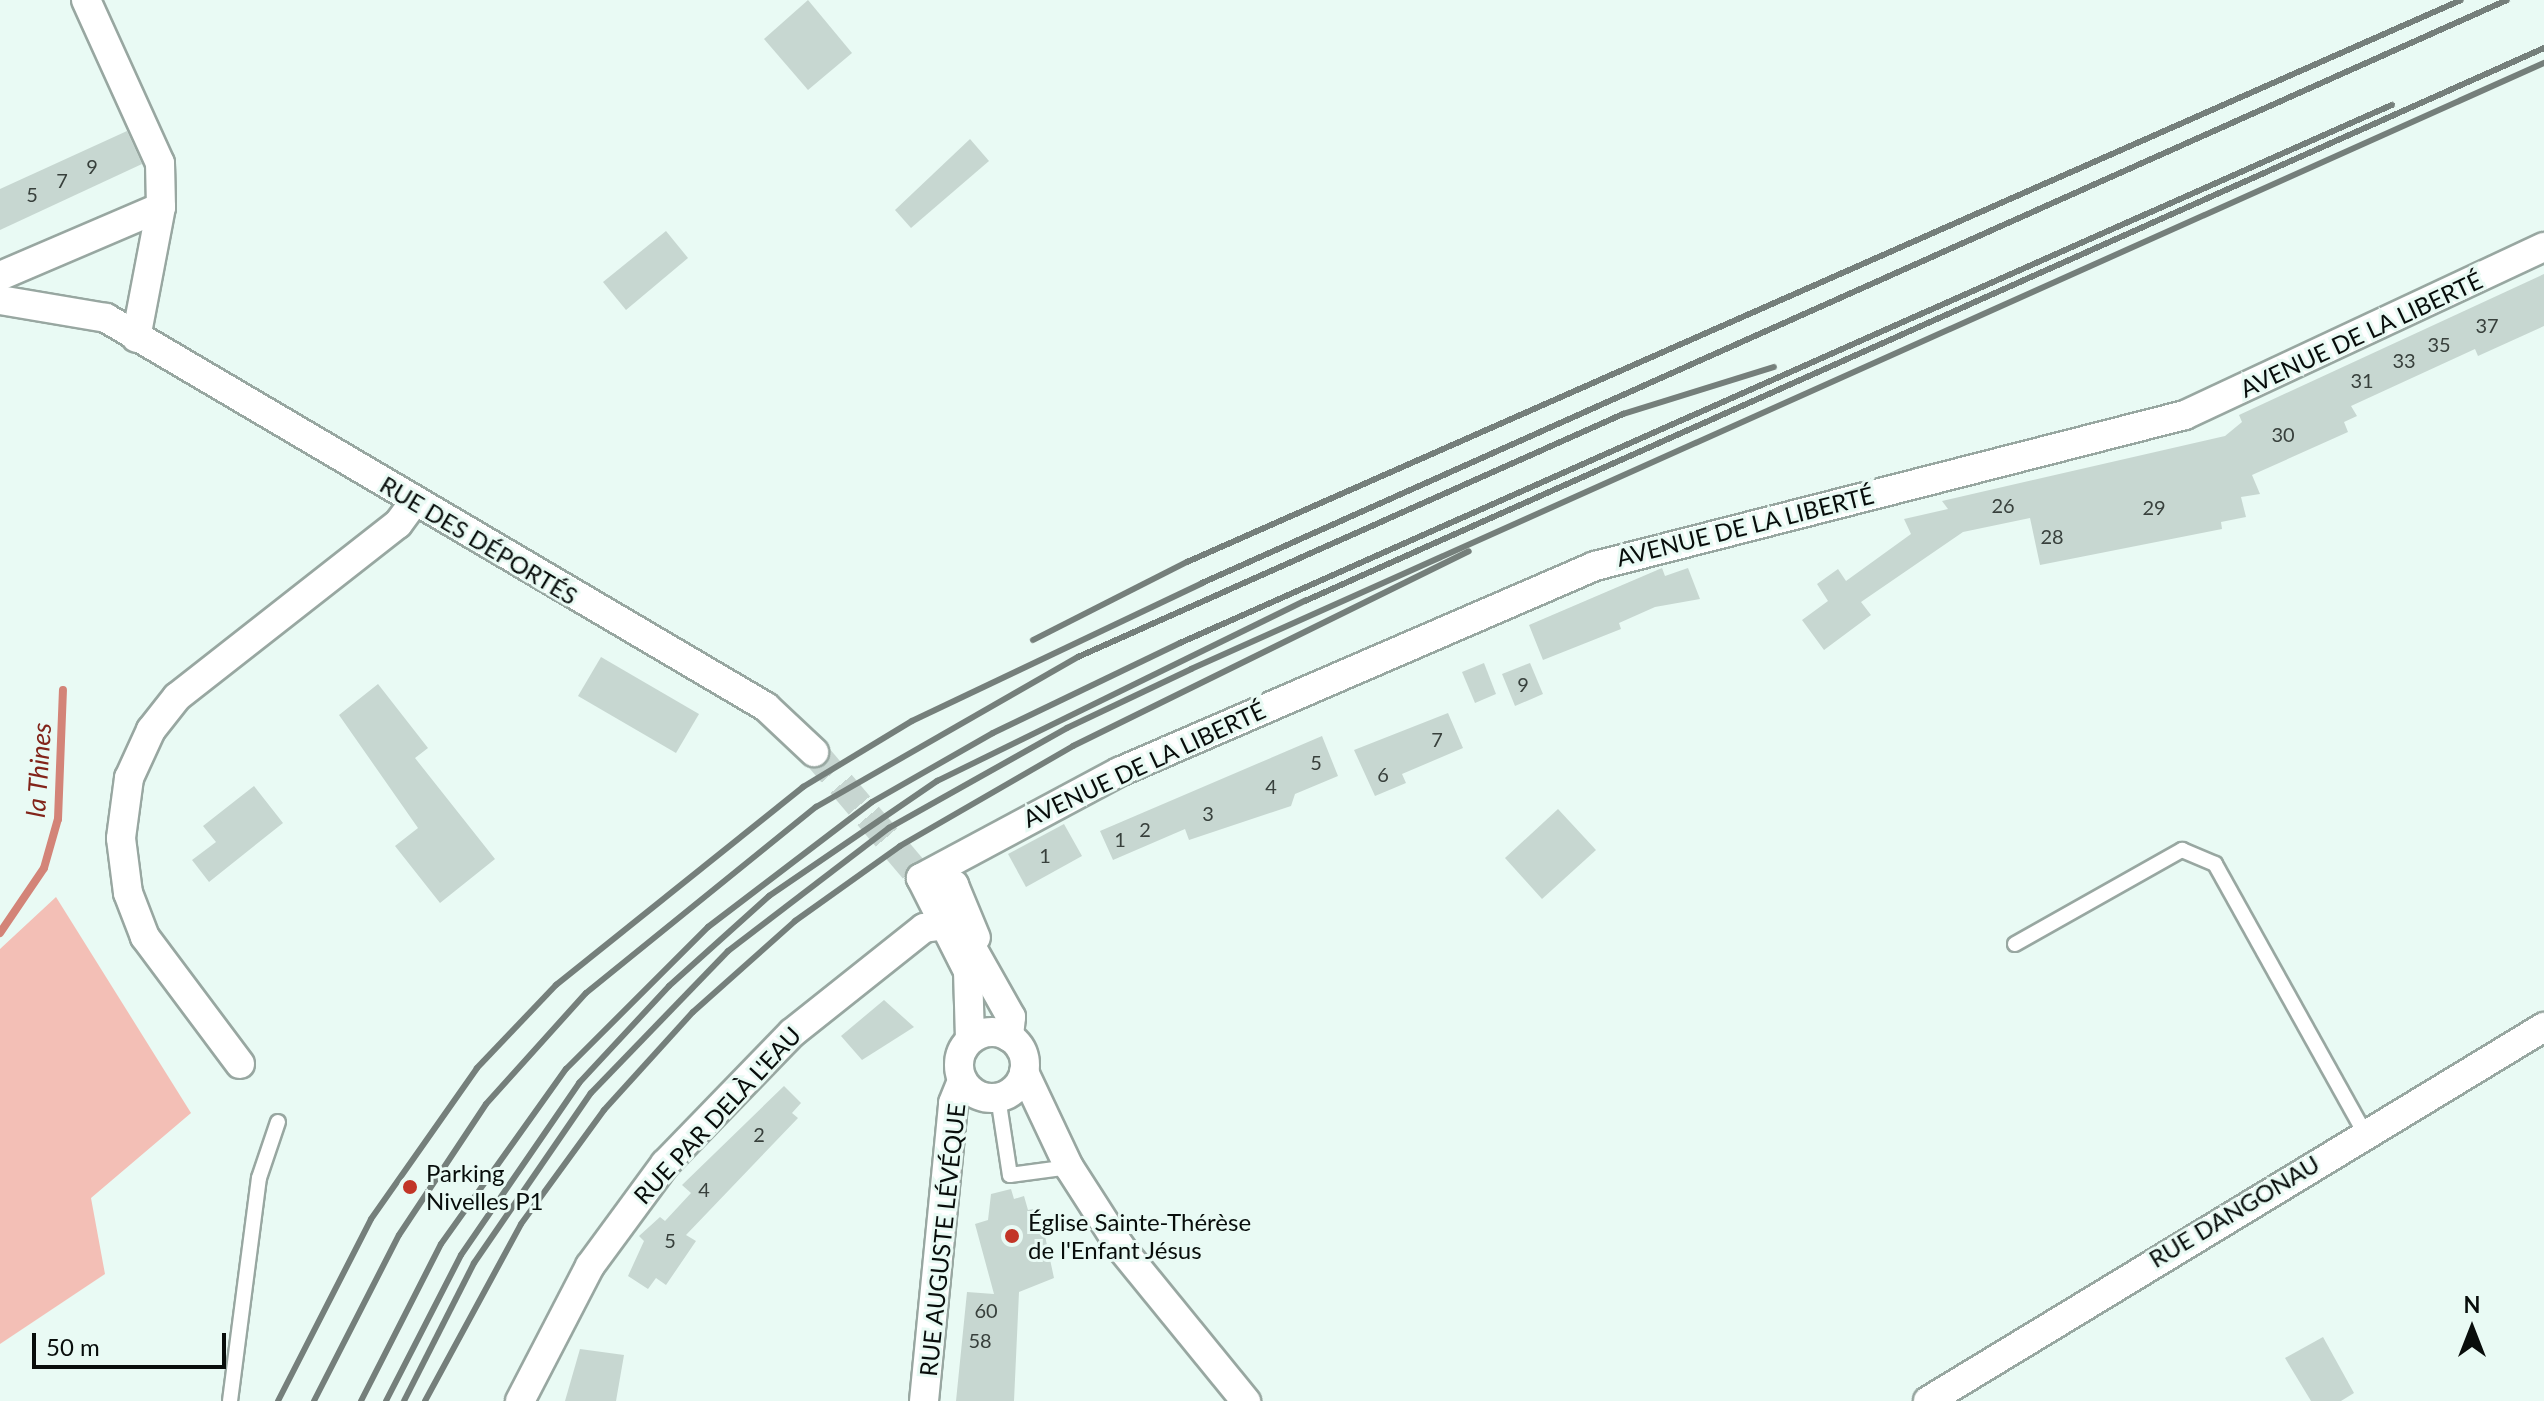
<!DOCTYPE html>
<html>
<head>
<meta charset="utf-8">
<style>
  body { margin:0 }
  #map { position:relative; width:2544px; height:1401px; overflow:hidden; background:#e9faf4; font-family:Lato,sans-serif }
  div>[style] { position:absolute }
  .green>* { inset:0; background:#f3bfb6 }
  .stream>* { height:8px; margin:-4px; padding:0 4px; transform-origin:4px; border-radius:4px; background:#d38478 }
  .building>* { inset:0; background:#c7d7d1 }
  .street-tunnel>* { height:28px; margin-top:-14px; transform-origin:0; background:repeating-linear-gradient(90deg,#c7d6d1 0 28px,transparent 0 42px) }
  .roads { filter:drop-shadow(2px 0 #98a7a1) drop-shadow(-2px 0 #98a7a1) drop-shadow(0 2px #98a7a1) drop-shadow(0 -2px #98a7a1) }
  .lane>* { height:14px; margin:-7px; padding:0 7px; transform-origin:7px; border-radius:7px; background:#fff }
  .street>* { height:28px; margin:-14px; padding:0 14px; transform-origin:14px; border-radius:14px; background:#fff }
  .street>.ring { margin:-14px; padding:0; box-sizing:content-box; background:none; border:28px solid #fff; border-radius:50% }
  .rail>* { height:6px; margin:-3px; padding:0 3px; transform-origin:3px; border-radius:3px; background:#757f7b }
  .dots>* { width:22px; height:22px; translate:-50% -50%; box-sizing:border-box; border:4px solid #e9faf4; border-radius:50% }
  span { translate:-50% -50%; white-space:nowrap; text-align:center; line-height:1.15; -webkit-text-stroke:6px #e9faf4; paint-order:stroke }
  .number-label { font-size:20px; color:#38403c }
  .number-label span { -webkit-text-stroke-width:0 }
  .street-label { font-size:24px; color:#080d0b }
  .poi-label { font-size:24px; color:#080d0b }
  .left { translate:0 -50%; text-align:left }
  .water-label { font-size:26px; color:#82241a; font-style:italic }
  .north { position:absolute; left:2432px; top:1289px; width:80px; height:80px; -webkit-text-stroke:6px #e9faf4; paint-order:stroke; rotate:0deg; font-size:22px; font-weight:700; line-height:32px; text-align:center; color:#080d0b }
  .north::after { content:''; display:block; margin:auto; width:28px; height:36px; background:#080d0b; clip-path:polygon(50% 0,100% 100%,50% 72%,0 100%) }
  .scale { position:absolute; left:32px; top:1333px; width:194px; height:36px; box-sizing:border-box; border:4px solid #080d0b; border-top:0; padding-left:10px; font-size:24px; line-height:28px; white-space:nowrap; color:#080d0b; -webkit-text-stroke:6px #e9faf4; paint-order:stroke }
</style>
</head>
<body>
<div id="map">
  <div class="green">
    <i style="clip-path:polygon(56px 897px,191px 1113px,91px 1198px,105px 1274px,0 1344px,0 949px)"></i>
  </div>
  <div class="stream">
    <i style="left:0;top:933px;width:78px;rotate:-55.9deg"></i>
    <i style="left:44px;top:868px;width:51px;rotate:-74.1deg"></i>
    <i style="left:58px;top:819px;width:129px;rotate:-87.8deg"></i>
  </div>
  <div class="building">
    <i style="clip-path:polygon(808px 0,852px 53px,808px 90px,764px 39px)"></i>
    <i style="clip-path:polygon(127px 131px,142px 164px,0 230px,0 189px)"></i>
    <i style="clip-path:polygon(970px 139px,989px 161px,911px 228px,895px 210px)"></i>
    <i style="clip-path:polygon(666px 231px,688px 258px,626px 310px,603px 282px)"></i>
    <i style="clip-path:polygon(2544px 274px,2544px 326px,2478px 356px,2475px 349px,2351px 406px,2357px 416px,2344px 422px,2348px 432px,2252px 475px,2260px 494px,2241px 497px,2246px 517px,2221px 522px,2222px 529px,2040px 565px,2030px 518px,1963px 532px,1861px 602px,1871px 615px,1824px 650px,1802px 620px,1828px 601px,1817px 584px,1838px 569px,1846px 581px,1911px 534px,1904px 519px,1948px 509px,1942px 501px,2225px 436px,2242px 422px,2239px 415px)"></i>
    <i style="clip-path:polygon(1662px 568px,1665px 576px,1688px 568px,1700px 599px,1655px 607px,1619px 623px,1621px 629px,1543px 660px,1529px 625px)"></i>
    <i style="clip-path:polygon(601px 657px,699px 714px,676px 753px,578px 696px)"></i>
    <i style="clip-path:polygon(1484px 663px,1496px 694px,1475px 703px,1462px 672px)"></i>
    <i style="clip-path:polygon(1530px 663px,1543px 694px,1515px 706px,1502px 674px)"></i>
    <i style="clip-path:polygon(378px 684px,428px 748px,415px 758px,495px 859px,440px 903px,395px 846px,418px 828px,339px 715px)"></i>
    <i style="clip-path:polygon(1448px 713px,1463px 748px,1402px 774px,1406px 783px,1375px 796px,1354px 750px)"></i>
    <i style="clip-path:polygon(1322px 736px,1338px 776px,1295px 794px,1291px 806px,1189px 840px,1185px 829px,1113px 860px,1100px 831px)"></i>
    <i style="clip-path:polygon(254px 786px,283px 823px,209px 882px,192px 860px,216px 842px,203px 826px)"></i>
    <i style="clip-path:polygon(1558px 809px,1596px 850px,1542px 899px,1505px 858px)"></i>
    <i style="clip-path:polygon(1064px 824px,1082px 856px,1026px 887px,1008px 854px)"></i>
    <i style="clip-path:polygon(884px 1000px,914px 1027px,862px 1060px,841px 1036px)"></i>
    <i style="clip-path:polygon(784px 1086px,801px 1103px,792px 1113px,798px 1118px,686px 1235px,696px 1241px,666px 1285px,656px 1278px,648px 1289px,628px 1276px,644px 1241px,639px 1236px,660px 1217px,665px 1221px,691px 1193px,682px 1185px)"></i>
    <i style="clip-path:polygon(1011px 1189px,1014px 1199px,1024px 1196px,1028px 1210px,1039px 1208px,1054px 1278px,1019px 1292px,1014px 1401px,956px 1401px,967px 1292px,994px 1294px,975px 1224px,988px 1220px,991px 1194px)"></i>
    <i style="clip-path:polygon(2323px 1337px,2354px 1393px,2341px 1401px,2311px 1401px,2285px 1358px)"></i>
    <i style="clip-path:polygon(580px 1349px,624px 1355px,616px 1401px,565px 1401px)"></i>
  </div>
  <div class="street-tunnel">
    <i style="left:814px;top:752px;width:165px;rotate:49.7deg"></i>
  </div>
  <div class="roads">
    <div class="lane">
      <i style="left:2015px;top:944px;width:192px;rotate:-29.4deg"></i>
      <i style="left:2182px;top:850px;width:36px;rotate:23deg"></i>
      <i style="left:2215px;top:864px;width:309px;rotate:60.9deg"></i>
      <i style="left:998px;top:1097px;width:79px;rotate:81.3deg"></i>
      <i style="left:1010px;top:1175px;width:60px;rotate:-7.7deg"></i>
      <i style="left:230px;top:1401px;width:225px;rotate:-82.6deg"></i>
      <i style="left:259px;top:1178px;width:59px;rotate:-71.3deg"></i>
    </div>
    <div class="street">
      <i style="left:86px;top:0;width:179px;rotate:65.6deg"></i>
      <i style="left:160px;top:163px;width:44px;rotate:88.7deg"></i>
      <i style="left:161px;top:207px;width:133px;rotate:100.8deg"></i>
      <i style="left:0;top:276px;width:175px;rotate:-23.2deg"></i>
      <i style="left:0;top:300px;width:108px;rotate:9.6deg"></i>
      <i style="left:106px;top:318px;width:766px;rotate:30.51deg"></i>
      <i style="left:766px;top:707px;width:66px;rotate:43.2deg"></i>
      <i style="left:921px;top:878px;width:225px;rotate:-28.2deg"></i>
      <i style="left:1119px;top:772px;width:519px;rotate:-23.4deg"></i>
      <i style="left:1595px;top:566px;width:609px;rotate:-14.36deg"></i>
      <i style="left:2185px;top:415px;width:396px;rotate:-25.1deg"></i>
      <i style="left:921px;top:878px;width:104px;rotate:63.2deg"></i>
      <i style="left:968px;top:971px;width:68px;rotate:88.3deg"></i>
      <i style="left:921px;top:878px;width:34px;rotate:12deg"></i>
      <i style="left:954px;top:885px;width:57px;rotate:67.5deg"></i>
      <i class="ring" style="left:959px;top:1032px;width:38px;height:38px"></i>
      <i style="left:240px;top:1064px;width:159px;rotate:-126.8deg"></i>
      <i style="left:145px;top:937px;width:47px;rotate:-111.1deg"></i>
      <i style="left:128px;top:893px;width:55px;rotate:-97.3deg"></i>
      <i style="left:121px;top:838px;width:61px;rotate:-82.4deg"></i>
      <i style="left:129px;top:778px;width:53px;rotate:-65.4deg"></i>
      <i style="left:151px;top:730px;width:42px;rotate:-51.8deg"></i>
      <i style="left:177px;top:697px;width:281px;rotate:-38.1deg"></i>
      <i style="left:398px;top:524px;width:27px;rotate:-54deg"></i>
      <i style="left:1024px;top:1072px;width:105px;rotate:64.7deg"></i>
      <i style="left:1069px;top:1167px;width:96px;rotate:57.3deg"></i>
      <i style="left:1121px;top:1248px;width:198px;rotate:50.8deg"></i>
      <i style="left:520px;top:1401px;width:152px;rotate:-62.6deg"></i>
      <i style="left:590px;top:1266px;width:127px;rotate:-53.7deg"></i>
      <i style="left:665px;top:1164px;width:182px;rotate:-45.9deg"></i>
      <i style="left:792px;top:1033px;width:169px;rotate:-38.5deg"></i>
      <i style="left:924px;top:928px;width:34px;rotate:-8deg"></i>
      <i style="left:958px;top:923px;width:108px;rotate:60.6deg"></i>
      <i style="left:1011px;top:1017px;width:20px;rotate:96deg"></i>
      <i style="left:924px;top:1401px;width:299px;rotate:-84.4deg"></i>
      <i style="left:953px;top:1103px;width:24px;rotate:-68deg"></i>
      <i style="left:1928px;top:1401px;width:721px;rotate:-31.26deg"></i>
    </div>
  </div>
  <div class="rail">
    <i style="left:1033px;top:640px;width:173px;rotate:-26.9deg"></i>
    <i style="left:1187px;top:562px;width:1392px;rotate:-23.8deg"></i>
    <i style="left:278px;top:1401px;width:204px;rotate:-62.9deg"></i>
    <i style="left:371px;top:1219px;width:184px;rotate:-54.9deg"></i>
    <i style="left:477px;top:1068px;width:115px;rotate:-46.4deg"></i>
    <i style="left:556px;top:985px;width:317px;rotate:-38.7deg"></i>
    <i style="left:803px;top:787px;width:127px;rotate:-31.2deg"></i>
    <i style="left:912px;top:721px;width:321px;rotate:-25.4deg"></i>
    <i style="left:1202px;top:583px;width:1429px;rotate:-24.07deg"></i>
    <i style="left:314px;top:1401px;width:186px;rotate:-62.9deg"></i>
    <i style="left:399px;top:1235px;width:157px;rotate:-56.4deg"></i>
    <i style="left:486px;top:1104px;width:149px;rotate:-48deg"></i>
    <i style="left:586px;top:993px;width:296px;rotate:-39deg"></i>
    <i style="left:816px;top:807px;width:302px;rotate:-29.8deg"></i>
    <i style="left:1078px;top:657px;width:597px;rotate:-24.03deg"></i>
    <i style="left:1623px;top:414px;width:158px;rotate:-17.3deg"></i>
    <i style="left:361px;top:1401px;width:176px;rotate:-63deg"></i>
    <i style="left:441px;top:1244px;width:215px;rotate:-54.5deg"></i>
    <i style="left:566px;top:1069px;width:201px;rotate:-45deg"></i>
    <i style="left:708px;top:927px;width:206px;rotate:-37.3deg"></i>
    <i style="left:872px;top:802px;width:139px;rotate:-29.7deg"></i>
    <i style="left:993px;top:733px;width:208px;rotate:-25.7deg"></i>
    <i style="left:1180px;top:643px;width:1326px;rotate:-23.94deg"></i>
    <i style="left:386px;top:1401px;width:164px;rotate:-62.8deg"></i>
    <i style="left:461px;top:1255px;width:209px;rotate:-55.5deg"></i>
    <i style="left:579px;top:1083px;width:132px;rotate:-47.1deg"></i>
    <i style="left:669px;top:986px;width:135px;rotate:-42deg"></i>
    <i style="left:769px;top:896px;width:204px;rotate:-34.4deg"></i>
    <i style="left:937px;top:781px;width:410px;rotate:-26.1deg"></i>
    <i style="left:1305px;top:601px;width:1357px;rotate:-24.05deg"></i>
    <i style="left:404px;top:1401px;width:155px;rotate:-63.1deg"></i>
    <i style="left:474px;top:1263px;width:206px;rotate:-55.5deg"></i>
    <i style="left:591px;top:1093px;width:197px;rotate:-46deg"></i>
    <i style="left:728px;top:951px;width:203px;rotate:-37.4deg"></i>
    <i style="left:889px;top:828px;width:204px;rotate:-29.3deg"></i>
    <i style="left:1067px;top:728px;width:137px;rotate:-25.4deg"></i>
    <i style="left:1191px;top:669px;width:1483px;rotate:-24.13deg"></i>
    <i style="left:425px;top:1401px;width:201px;rotate:-61.5deg"></i>
    <i style="left:521px;top:1224px;width:141px;rotate:-53.9deg"></i>
    <i style="left:604px;top:1110px;width:132px;rotate:-47.8deg"></i>
    <i style="left:693px;top:1012px;width:137px;rotate:-41.7deg"></i>
    <i style="left:795px;top:921px;width:129px;rotate:-35.5deg"></i>
    <i style="left:900px;top:846px;width:200px;rotate:-30deg"></i>
    <i style="left:1073px;top:746px;width:441px;rotate:-26.2deg"></i>
  </div>
  <div class="dots">
    <i style="left:410px;top:1187px;background:#c23527"></i>
    <i style="left:1012px;top:1236px;background:#c23527"></i>
  </div>
  <div class="number-label">
    <span style="left:92px;top:166px">9</span>
    <span style="left:62px;top:180px">7</span>
    <span style="left:32px;top:194px">5</span>
    <span style="left:2487px;top:325px">37</span>
    <span style="left:2439px;top:344px">35</span>
    <span style="left:2404px;top:360px">33</span>
    <span style="left:2362px;top:380px">31</span>
    <span style="left:2283px;top:434px">30</span>
    <span style="left:2003px;top:505px">26</span>
    <span style="left:2154px;top:507px">29</span>
    <span style="left:2052px;top:536px">28</span>
    <span style="left:1523px;top:684px">9</span>
    <span style="left:1437px;top:739px">7</span>
    <span style="left:1316px;top:762px">5</span>
    <span style="left:1383px;top:774px">6</span>
    <span style="left:1271px;top:786px">4</span>
    <span style="left:1208px;top:813px">3</span>
    <span style="left:1145px;top:829px">2</span>
    <span style="left:1120px;top:839px">1</span>
    <span style="left:1045px;top:855px">1</span>
    <span style="left:759px;top:1134px">2</span>
    <span style="left:704px;top:1189px">4</span>
    <span style="left:670px;top:1240px">5</span>
    <span style="left:986px;top:1310px">60</span>
    <span style="left:980px;top:1340px">58</span>
  </div>
  <div class="street-label">
    <span style="left:2361px;top:334px;rotate:-25deg">AVENUE DE LA LIBERTÉ</span>
    <span style="left:1745px;top:526px;rotate:-14deg">AVENUE DE LA LIBERTÉ</span>
    <span style="left:479px;top:540px;rotate:31deg">RUE DES DÉPORTÉS</span>
    <span style="left:1144px;top:764px;rotate:-25deg">AVENUE DE LA LIBERTÉ</span>
    <span style="left:717px;top:1115px;rotate:-47deg">RUE PAR DELÀ L'EAU</span>
    <span style="left:2234px;top:1211px;rotate:-31deg">RUE DANGONAU</span>
    <span style="left:942px;top:1240px;rotate:-84deg">RUE AUGUSTE LÉVÉQUE</span>
  </div>
  <div class="poi-label">
    <span class="left" style="left:426px;top:1187px">Parking<br>Nivelles P1</span>
    <span class="left" style="left:1028px;top:1236px">Église Sainte-Thérèse<br>de l'Enfant Jésus</span>
  </div>
  <div class="water-label">
    <span style="left:39px;top:770px;rotate:-86deg">la Thines</span>
  </div>
  <div class="north">N</div>
  <div class="scale">50 m</div>
</div>
</body>
</html>
